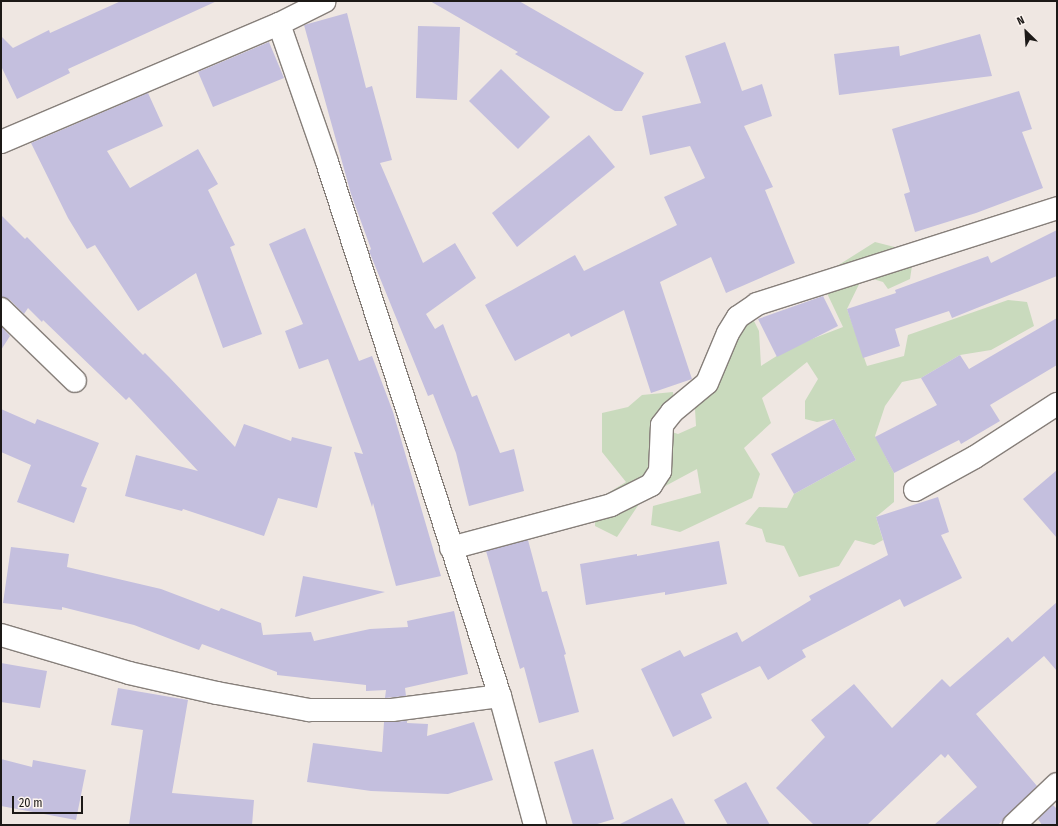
<!DOCTYPE html>
<html>
<head>
<meta charset="utf-8">
<style>
  body { margin:0 }
  #map { position:relative; width:1058px; height:826px; overflow:hidden; background:#efe7e2; font-family:"Fira Sans Condensed",sans-serif }
  div>[style] { position:absolute }
  .green>* { inset:0; background:#c9dabd }
  .building>* { inset:0; background:#c4bfde }
  .roads { filter:drop-shadow(1px 0 #867f7a) drop-shadow(-1px 0 #867f7a) drop-shadow(0 1px #867f7a) drop-shadow(0 -1px #867f7a) }
  .minor>* { height:22px; margin:-11px; padding:0 11px; transform-origin:11px; border-radius:11px; background:#fff }
  span { translate:-50% -50%; white-space:nowrap; text-align:center; line-height:1.15; -webkit-text-stroke:3px #fcf4ef; paint-order:stroke }
  .frame { position:absolute; inset:0; border:2px solid #1c1917; pointer-events:none }
  .north { position:absolute; left:1006px; top:12px; width:40px; height:40px; -webkit-text-stroke:3px #fcf4ef; paint-order:stroke; rotate:335deg; font-size:11px; font-weight:700; line-height:16px; text-align:center; color:#1c1917 }
  .north::after { content:''; display:block; margin:auto; width:14px; height:18px; background:#1c1917; clip-path:polygon(50% 0,100% 100%,50% 72%,0 100%) }
  .scale { position:absolute; left:12px; top:796px; width:71px; height:18px; box-sizing:border-box; border:2px solid #1c1917; border-top:0; padding-left:5px; font-size:12px; line-height:14px; white-space:nowrap; color:#1c1917; -webkit-text-stroke:3px #fcf4ef; paint-order:stroke }
</style>
</head>
<body>
<div id="map">
  <div class="green">
    <i style="clip-path:polygon(875px 242px,914px 252px,910px 279px,888px 289px,883px 282px,863px 276px,847px 309px,867px 366px,904px 356px,908px 335px,1008px 300px,1027px 302px,1034px 326px,991px 350px,960px 355px,921px 378px,902px 382px,885px 406px,875px 436px,894px 473px,894px 502px,876px 517px,883px 540px,874px 545px,855px 540px,839px 566px,799px 577px,784px 546px,766px 542px,762px 529px,745px 524px,759px 507px,787px 508px,794px 494px,856px 460px,834px 419px,817px 422px,805px 419px,805px 401px,818px 379px,807px 362px,762px 398px,771px 423px,744px 448px,760px 474px,752px 498px,680px 532px,651px 525px,653px 506px,701px 493px,697px 469px,643px 498px,617px 537px,595px 526px,595px 501px,626px 482px,602px 452px,602px 413px,628px 407px,642px 395px,673px 392px,674px 403px,658px 410px,660px 428px,678px 434px,696px 426px,694px 392px,751px 315px,759px 331px,761px 366px,791px 347px,843px 327px,825px 289px,837px 266px)"></i>
  </div>
  <div class="building">
    <i style="clip-path:polygon(121px 1px,217px 1px,68px 69px,70px 73px,17px 99px,1px 66px,1px 36px,13px 48px,49px 30px,50px 33px)"></i>
    <i style="clip-path:polygon(430px 1px,519px 1px,644px 73px,622px 111px,615px 111px,515px 54px,518px 52px)"></i>
    <i style="clip-path:polygon(347px 13px,366px 88px,372px 86px,392px 160px,380px 163px,423px 263px,455px 243px,476px 278px,426px 314px,435px 329px,443px 324px,472px 397px,477px 395px,500px 453px,514px 449px,524px 491px,469px 506px,456px 453px,433px 394px,428px 396px,371px 256px,369px 251px,371px 249px,351px 194px,304px 25px)"></i>
    <i style="clip-path:polygon(418px 26px,460px 27px,457px 100px,416px 98px)"></i>
    <i style="clip-path:polygon(980px 34px,992px 76px,839px 95px,834px 54px,899px 46px,900px 56px)"></i>
    <i style="clip-path:polygon(269px 42px,284px 78px,213px 107px,198px 72px)"></i>
    <i style="clip-path:polygon(725px 42px,742px 91px,762px 84px,772px 116px,744px 126px,773px 187px,765px 190px,795px 263px,726px 293px,711px 257px,660px 282px,692px 379px,651px 393px,624px 310px,571px 337px,569px 333px,515px 361px,485px 305px,575px 255px,584px 271px,677px 225px,664px 197px,705px 178px,690px 146px,650px 155px,642px 116px,701px 103px,685px 56px)"></i>
    <i style="clip-path:polygon(501px 69px,550px 117px,518px 149px,469px 101px)"></i>
    <i style="clip-path:polygon(1019px 91px,1032px 129px,1022px 132px,1043px 188px,976px 213px,915px 232px,904px 194px,910px 192px,892px 129px)"></i>
    <i style="clip-path:polygon(148px 93px,163px 126px,107px 151px,130px 188px,198px 149px,218px 184px,208px 190px,235px 245px,230px 247px,262px 334px,223px 348px,196px 273px,138px 311px,95px 245px,87px 249px,68px 218px,31px 143px)"></i>
    <i style="clip-path:polygon(589px 135px,615px 167px,517px 247px,492px 213px)"></i>
    <i style="clip-path:polygon(1px 215px,25px 239px,27px 237px,143px 355px,145px 353px,169px 377px,235px 447px,244px 424px,291px 441px,292px 437px,332px 447px,317px 508px,278px 498px,264px 536px,183px 509px,182px 511px,125px 496px,136px 455px,198px 471px,129px 397px,126px 400px,43px 320px,42px 322px,28px 308px,24px 314px,10px 300px,1px 297px)"></i>
    <i style="clip-path:polygon(305px 228px,359px 361px,372px 356px,393px 412px,441px 576px,396px 586px,373px 503px,372px 507px,354px 452px,363px 454px,328px 359px,299px 369px,285px 331px,303px 324px,269px 244px)"></i>
    <i style="clip-path:polygon(1057px 230px,1057px 276px,952px 318px,949px 311px,895px 329px,900px 346px,863px 358px,847px 309px,896px 293px,895px 290px,988px 256px,991px 263px)"></i>
    <i style="clip-path:polygon(823px 296px,838px 326px,777px 357px,758px 319px)"></i>
    <i style="clip-path:polygon(1057px 318px,1057px 365px,990px 405px,1000px 421px,961px 444px,959px 440px,894px 473px,875px 437px,937px 405px,921px 378px,960px 355px,969px 369px)"></i>
    <i style="clip-path:polygon(1px 326px,10px 336px,1px 350px)"></i>
    <i style="clip-path:polygon(1px 409px,35px 424px,37px 419px,99px 443px,81px 486px,87px 488px,74px 523px,17px 502px,31px 465px,1px 452px)"></i>
    <i style="clip-path:polygon(834px 419px,856px 460px,794px 494px,771px 454px)"></i>
    <i style="clip-path:polygon(1057px 470px,1057px 538px,1023px 499px)"></i>
    <i style="clip-path:polygon(938px 497px,949px 532px,941px 535px,962px 578px,904px 607px,900px 599px,802px 650px,806px 657px,768px 680px,760px 666px,701px 694px,712px 718px,673px 737px,641px 669px,680px 650px,684px 657px,737px 632px,742px 642px,811px 600px,809px 596px,888px 555px,876px 517px)"></i>
    <i style="clip-path:polygon(528px 540px,542px 592px,547px 591px,566px 654px,564px 655px,579px 712px,539px 723px,524px 667px,520px 669px,486px 551px)"></i>
    <i style="clip-path:polygon(719px 541px,727px 584px,665px 595px,665px 592px,586px 605px,580px 564px,637px 554px,637px 556px)"></i>
    <i style="clip-path:polygon(11px 547px,69px 554px,67px 567px,161px 589px,219px 611px,221px 608px,261px 623px,263px 635px,311px 632px,314px 641px,370px 629px,408px 627px,407px 621px,454px 611px,468px 674px,405px 688px,406px 696px,385px 698px,386px 690px,366px 691px,366px 685px,277px 675px,277px 672px,202px 644px,199px 650px,134px 625px,62px 607px,62px 610px,3px 603px)"></i>
    <i style="clip-path:polygon(303px 576px,385px 592px,295px 617px)"></i>
    <i style="clip-path:polygon(1057px 602px,1057px 671px,1044px 656px,976px 714px,1037px 786px,998px 825px,934px 825px,977px 787px,948px 754px,945px 758px,941px 754px,867px 825px,814px 825px,776px 788px,825px 737px,811px 720px,854px 684px,892px 728px,942px 679px,950px 687px,1008px 637px,1012px 642px)"></i>
    <i style="clip-path:polygon(1px 663px,47px 671px,40px 708px,1px 702px)"></i>
    <i style="clip-path:polygon(118px 688px,188px 700px,172px 793px,254px 800px,252px 825px,129px 825px,143px 730px,111px 725px)"></i>
    <i style="clip-path:polygon(407px 721px,407px 723px,428px 724px,427px 736px,474px 722px,493px 780px,448px 794px,371px 791px,307px 782px,313px 743px,382px 752px,384px 722px)"></i>
    <i style="clip-path:polygon(593px 749px,614px 819px,594px 825px,573px 825px,554px 762px)"></i>
    <i style="clip-path:polygon(1px 759px,32px 767px,33px 760px,86px 770px,76px 820px,1px 806px)"></i>
    <i style="clip-path:polygon(746px 782px,770px 825px,728px 825px,714px 800px)"></i>
    <i style="clip-path:polygon(672px 798px,686px 825px,618px 825px)"></i>
    <i style="clip-path:polygon(1053px 805px,1057px 809px,1057px 825px,1042px 825px,1038px 819px)"></i>
  </div>
  <div class="roads">
    <div class="minor">
      <i style="left:279px;top:24px;width:146px;rotate:70.8deg"></i>
      <i style="left:327px;top:162px;width:561px;rotate:72.05deg"></i>
      <i style="left:500px;top:696px;width:134px;rotate:74.8deg"></i>
      <i style="left:1px;top:142px;width:302px;rotate:-23deg"></i>
      <i style="left:279px;top:24px;width:51px;rotate:-26.6deg"></i>
      <i style="left:1px;top:309px;width:103px;rotate:44.2deg"></i>
      <i style="left:915px;top:490px;width:68px;rotate:-28.8deg"></i>
      <i style="left:975px;top:457px;width:98px;rotate:-32.9deg"></i>
      <i style="left:451px;top:548px;width:166px;rotate:-15deg"></i>
      <i style="left:611px;top:505px;width:45px;rotate:-26.6deg"></i>
      <i style="left:651px;top:485px;width:17px;rotate:-57deg"></i>
      <i style="left:660px;top:471px;width:46px;rotate:-87.5deg"></i>
      <i style="left:662px;top:425px;width:16px;rotate:-52deg"></i>
      <i style="left:672px;top:412px;width:45px;rotate:-39.6deg"></i>
      <i style="left:707px;top:383px;width:54px;rotate:-67.2deg"></i>
      <i style="left:728px;top:333px;width:19px;rotate:-58deg"></i>
      <i style="left:738px;top:317px;width:23px;rotate:-34deg"></i>
      <i style="left:757px;top:304px;width:315px;rotate:-17.7deg"></i>
      <i style="left:1px;top:635px;width:134px;rotate:16.5deg"></i>
      <i style="left:129px;top:673px;width:90px;rotate:12.8deg"></i>
      <i style="left:217px;top:693px;width:94px;rotate:10.5deg"></i>
      <i style="left:309px;top:710px;width:83px"></i>
      <i style="left:392px;top:710px;width:109px;rotate:-7.4deg"></i>
      <i style="left:1014px;top:825px;width:59px;rotate:-43.6deg"></i>
    </div>
  </div>
  <div class="frame"></div>
  <div class="north">N</div>
  <div class="scale">20 m</div>
</div>
</body>
</html>
